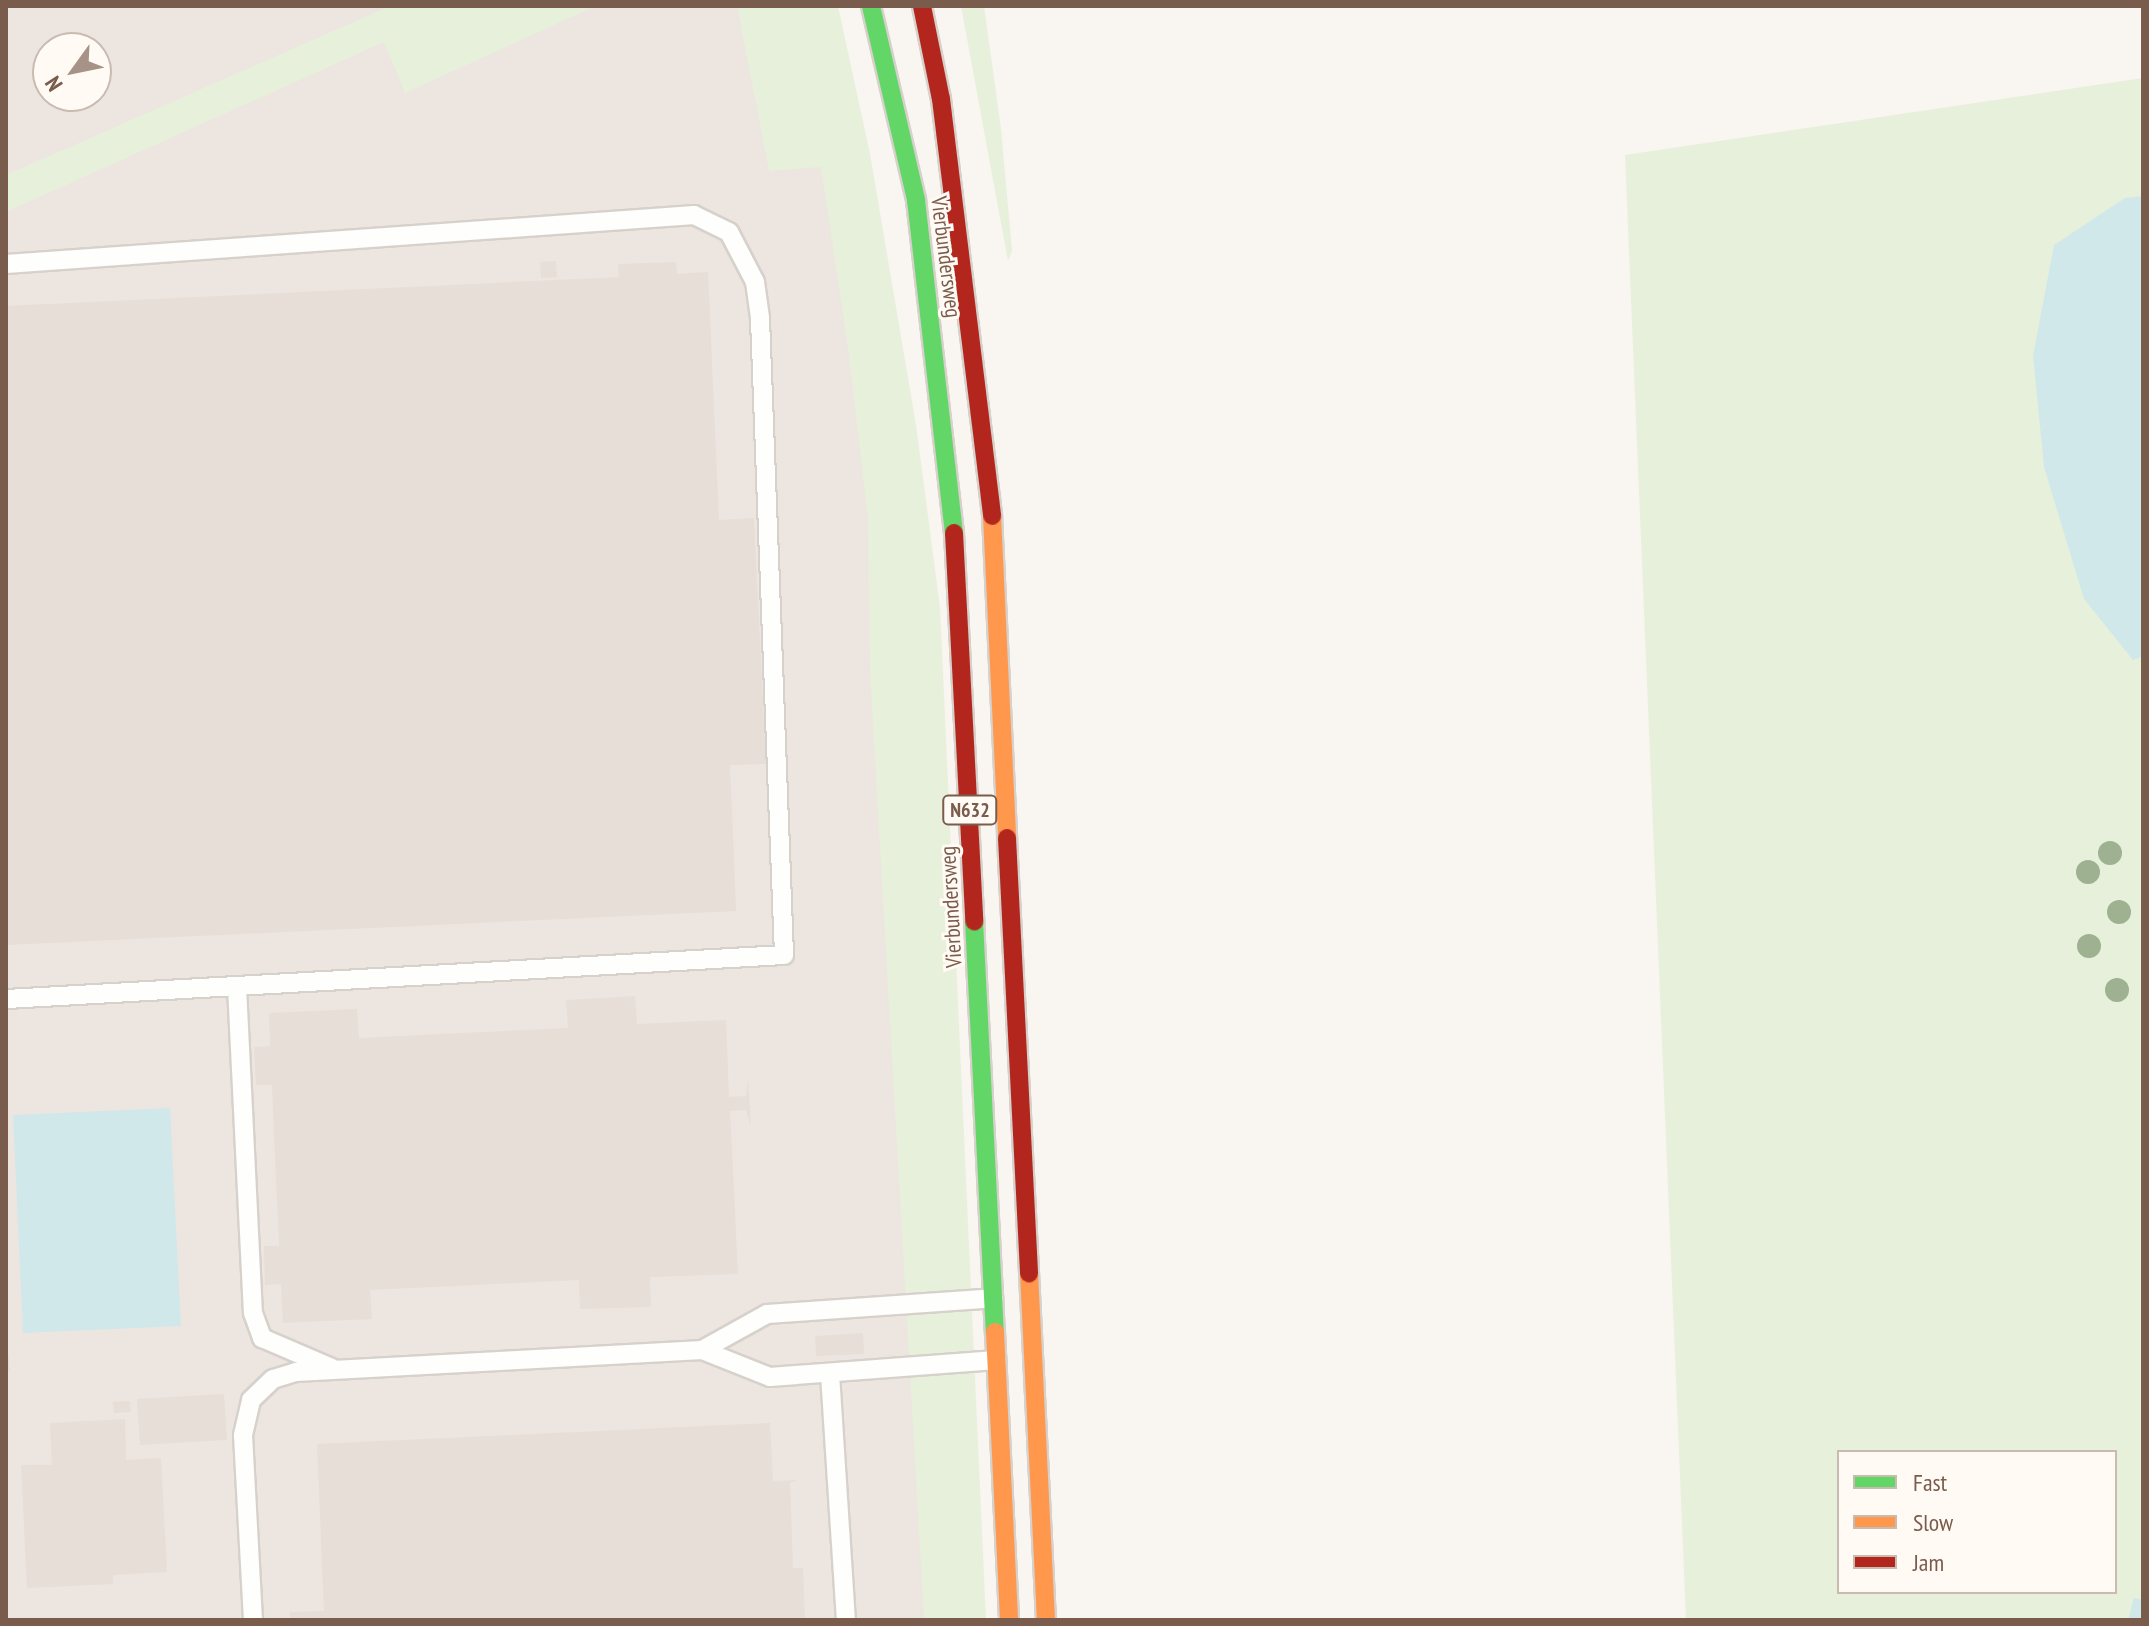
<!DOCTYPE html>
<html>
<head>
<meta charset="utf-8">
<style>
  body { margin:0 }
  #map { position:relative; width:2149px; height:1626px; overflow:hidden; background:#f9f5f0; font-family:"PT Sans Narrow",sans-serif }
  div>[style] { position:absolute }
  .industrial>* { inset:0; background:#ede5e0 }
  .green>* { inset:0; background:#e7f0db }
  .water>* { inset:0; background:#d0e8ea }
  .building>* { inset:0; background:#e6ded7 }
  .roads { filter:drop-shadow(2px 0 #d7d1cb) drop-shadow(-2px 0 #d7d1cb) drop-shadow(0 2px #d7d1cb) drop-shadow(0 -2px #d7d1cb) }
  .lane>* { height:18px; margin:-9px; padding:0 9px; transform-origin:9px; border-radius:9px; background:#fefefd }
  .fast>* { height:18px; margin:-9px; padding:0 9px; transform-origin:9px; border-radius:9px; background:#63d668 }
  .slow>* { height:18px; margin:-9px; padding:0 9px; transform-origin:9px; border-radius:9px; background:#ff974d }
  .jam>* { height:18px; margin:-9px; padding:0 9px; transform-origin:9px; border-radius:9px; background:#b3261e }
  .trees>* { width:24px; height:24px; margin:-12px; border-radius:50%; background:#9eb190 }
  span { translate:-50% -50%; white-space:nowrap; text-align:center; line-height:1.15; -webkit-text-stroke:6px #fffaf3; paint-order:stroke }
  .shield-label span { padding:2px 6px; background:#fffaf3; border:2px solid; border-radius:6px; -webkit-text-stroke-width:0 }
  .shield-label { font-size:20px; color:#7a5c4d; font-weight:700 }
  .street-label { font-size:22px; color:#7a5c4d }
  .frame { position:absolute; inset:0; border:8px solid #7a5c4d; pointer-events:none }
  .legend { position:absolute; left:1837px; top:1450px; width:280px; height:144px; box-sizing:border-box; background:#fffaf3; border:2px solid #cabbb1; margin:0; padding:10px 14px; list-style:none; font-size:24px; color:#7a5c4d }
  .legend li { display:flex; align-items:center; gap:16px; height:40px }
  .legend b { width:40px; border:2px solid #cabbb1 }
  .north { position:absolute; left:32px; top:32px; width:80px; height:80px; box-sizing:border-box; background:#fffaf3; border:2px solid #cabbb1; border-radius:50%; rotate:237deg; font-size:22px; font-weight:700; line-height:32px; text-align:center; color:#7a5c4d }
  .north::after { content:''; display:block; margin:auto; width:28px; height:36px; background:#a69286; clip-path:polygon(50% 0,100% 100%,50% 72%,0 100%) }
</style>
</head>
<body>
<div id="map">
  <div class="industrial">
    <i style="clip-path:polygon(evenodd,6px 6px,777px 6px,828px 166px,881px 509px,933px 1620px,6px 1620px,6px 6px,48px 48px,96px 48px,96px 96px,48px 96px,48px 48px)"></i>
  </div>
  <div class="green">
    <i style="clip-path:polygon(390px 6px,596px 6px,405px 93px,384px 42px,6px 212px,6px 175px)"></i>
    <i style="clip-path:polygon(737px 6px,838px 6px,870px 154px,916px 425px,940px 607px,986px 1620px,924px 1620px,870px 671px,868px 518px,848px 348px,821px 167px,769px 171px)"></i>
    <i style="clip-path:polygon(961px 6px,984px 6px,1001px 129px,1012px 251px,1008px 261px)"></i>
    <i style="clip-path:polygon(evenodd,2143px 78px,2143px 1620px,1686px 1620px,1625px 155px,2143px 78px,1839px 1452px,2115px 1452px,2115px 1592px,1839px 1592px,1839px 1452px)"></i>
  </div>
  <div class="water">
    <i style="clip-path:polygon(2143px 196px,2143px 656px,2133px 660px,2084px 599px,2044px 467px,2033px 356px,2054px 245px,2125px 198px)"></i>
    <i style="clip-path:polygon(170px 1108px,181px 1326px,23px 1333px,13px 1115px)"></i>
    <i style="clip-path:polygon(2134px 1598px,2143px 1600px,2143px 1620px,2128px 1620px)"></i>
  </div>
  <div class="building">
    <i style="clip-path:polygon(556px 261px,557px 277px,541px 278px,540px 262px)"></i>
    <i style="clip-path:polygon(676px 262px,677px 274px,708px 272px,719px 520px,754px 518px,766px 764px,730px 765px,736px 911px,6px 945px,6px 306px,619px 277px,618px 264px)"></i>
    <i style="clip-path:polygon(635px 996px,637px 1024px,726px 1020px,729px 1097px,746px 1096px,748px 1078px,751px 1127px,746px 1110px,730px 1111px,738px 1274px,650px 1277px,651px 1307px,580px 1309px,579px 1280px,370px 1290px,372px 1319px,283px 1323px,281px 1284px,265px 1285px,264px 1246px,279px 1246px,272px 1085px,256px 1085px,254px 1047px,270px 1046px,269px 1013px,357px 1009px,359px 1038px,568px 1028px,566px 1000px)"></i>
    <i style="clip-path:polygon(863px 1333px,864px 1354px,816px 1356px,815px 1336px)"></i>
    <i style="clip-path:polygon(6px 1351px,8px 1351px,10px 1371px,6px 1371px)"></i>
    <i style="clip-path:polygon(224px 1394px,227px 1440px,140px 1445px,137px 1399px)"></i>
    <i style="clip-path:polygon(130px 1401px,131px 1412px,114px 1413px,113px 1402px)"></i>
    <i style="clip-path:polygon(125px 1419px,126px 1460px,161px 1458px,167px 1572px,113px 1575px,113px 1584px,27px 1588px,21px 1465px,52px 1465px,50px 1423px)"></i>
    <i style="clip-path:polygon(770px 1423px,773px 1481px,797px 1480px,790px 1483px,793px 1568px,803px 1568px,805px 1620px,290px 1620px,290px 1612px,324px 1611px,317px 1444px)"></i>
  </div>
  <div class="roads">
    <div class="lane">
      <i style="left:6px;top:264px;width:690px;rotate:-4.07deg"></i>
      <i style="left:694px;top:215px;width:39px;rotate:26deg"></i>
      <i style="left:729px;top:232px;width:56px;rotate:62.5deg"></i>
      <i style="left:755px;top:282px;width:37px;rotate:82deg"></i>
      <i style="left:760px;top:319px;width:636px;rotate:87.84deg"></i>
      <i style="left:784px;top:955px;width:779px;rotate:176.76deg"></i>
      <i style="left:237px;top:987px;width:326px;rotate:87.2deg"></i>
      <i style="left:253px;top:1313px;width:27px;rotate:70deg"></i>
      <i style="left:262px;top:1338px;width:76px;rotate:23.2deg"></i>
      <i style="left:702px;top:1350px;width:73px;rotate:21.7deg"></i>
      <i style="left:770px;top:1377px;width:227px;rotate:-4.3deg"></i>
      <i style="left:830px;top:1374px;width:247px;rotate:86.3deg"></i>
      <i style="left:253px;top:1620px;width:185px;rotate:-93.1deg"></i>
      <i style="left:243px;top:1435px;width:36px;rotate:-77deg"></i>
      <i style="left:251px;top:1400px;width:30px;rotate:-44deg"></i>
      <i style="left:273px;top:1379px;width:24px;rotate:-17deg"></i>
      <i style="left:296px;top:1372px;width:407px;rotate:-3.1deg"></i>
      <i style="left:702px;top:1350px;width:74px;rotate:-29deg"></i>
      <i style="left:767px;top:1314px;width:227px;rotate:-4deg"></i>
    </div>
    <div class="fast">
      <i style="left:871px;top:6px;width:199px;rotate:76.9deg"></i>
      <i style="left:916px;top:200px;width:335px;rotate:83.5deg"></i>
      <i style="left:974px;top:921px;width:412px;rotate:87.1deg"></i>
    </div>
    <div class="slow">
      <i style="left:992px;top:516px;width:322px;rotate:87.3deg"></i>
      <i style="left:1029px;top:1273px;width:347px;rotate:87.2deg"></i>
      <i style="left:995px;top:1332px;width:288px;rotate:87.2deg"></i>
    </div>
    <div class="jam">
      <i style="left:922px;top:6px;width:95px;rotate:78.5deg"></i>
      <i style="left:941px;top:99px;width:420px;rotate:83deg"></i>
      <i style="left:954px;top:533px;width:389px;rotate:87deg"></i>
      <i style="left:1007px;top:838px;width:436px;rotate:87.1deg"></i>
    </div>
  </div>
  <div class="trees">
    <i style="left:2110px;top:853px"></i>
    <i style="left:2088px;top:872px"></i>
    <i style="left:2119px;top:912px"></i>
    <i style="left:2089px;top:946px"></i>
    <i style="left:2117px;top:990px"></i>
  </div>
  <div class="shield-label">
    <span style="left:970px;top:810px">N632</span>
  </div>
  <div class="street-label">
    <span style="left:946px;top:257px;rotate:83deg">Vierbundersweg</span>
    <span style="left:951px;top:907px;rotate:-93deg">Vierbundersweg</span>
  </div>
  <div class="frame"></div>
  <ul class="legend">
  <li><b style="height:10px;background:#63d668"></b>Fast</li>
  <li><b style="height:10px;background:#ff974d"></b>Slow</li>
  <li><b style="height:10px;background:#b3261e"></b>Jam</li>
  </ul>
  <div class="north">N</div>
</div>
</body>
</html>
